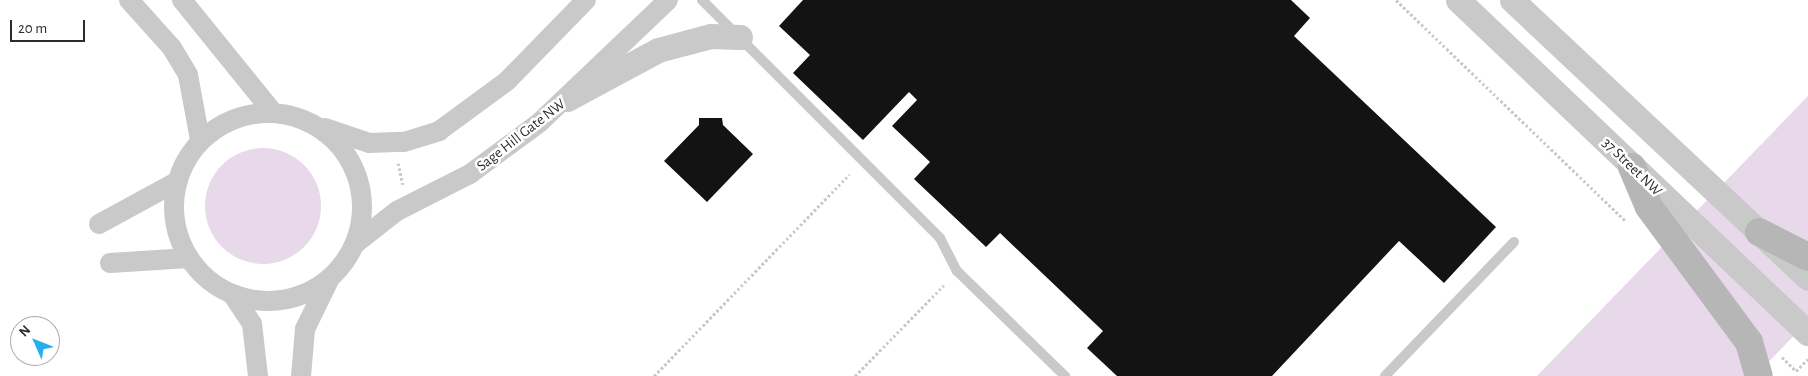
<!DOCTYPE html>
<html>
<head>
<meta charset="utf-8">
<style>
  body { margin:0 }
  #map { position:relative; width:1808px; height:376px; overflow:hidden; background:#fff; font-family:"Alegreya Sans",sans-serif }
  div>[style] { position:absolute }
  .green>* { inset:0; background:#e7d8ea }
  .round { border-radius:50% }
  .building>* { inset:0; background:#131313 }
  .path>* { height:3px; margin-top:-1.5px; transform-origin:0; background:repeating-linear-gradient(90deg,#c9c9c9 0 2.5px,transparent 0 5px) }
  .service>* { height:10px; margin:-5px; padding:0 5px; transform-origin:5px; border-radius:5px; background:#c9c9c9 }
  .minor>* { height:20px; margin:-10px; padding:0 10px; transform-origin:10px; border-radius:10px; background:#c9c9c9 }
  .minor>.ring { margin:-10px; padding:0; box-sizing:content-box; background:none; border:20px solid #c9c9c9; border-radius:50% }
  .tertiary>* { height:25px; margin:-12.5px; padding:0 12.5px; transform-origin:12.5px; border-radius:12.5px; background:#c9c9c9 }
  .secondary>* { height:28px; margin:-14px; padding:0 14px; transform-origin:14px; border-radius:14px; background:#b6b6b6 }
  span { translate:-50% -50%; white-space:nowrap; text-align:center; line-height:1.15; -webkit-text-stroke:5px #fff; paint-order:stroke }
  .street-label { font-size:15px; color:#2c2c2c }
  .north { position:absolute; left:10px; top:316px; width:50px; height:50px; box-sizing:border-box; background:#fff; border:1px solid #ababab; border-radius:50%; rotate:314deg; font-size:14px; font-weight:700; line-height:20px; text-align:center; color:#2c2c2c }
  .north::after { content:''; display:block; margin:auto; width:18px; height:22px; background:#25b0eb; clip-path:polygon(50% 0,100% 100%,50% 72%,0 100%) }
  .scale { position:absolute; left:10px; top:20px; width:75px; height:22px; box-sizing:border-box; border:2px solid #2c2c2c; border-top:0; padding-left:6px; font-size:15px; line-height:18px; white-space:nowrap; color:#2c2c2c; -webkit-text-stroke:4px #fff; paint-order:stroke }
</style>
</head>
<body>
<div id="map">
  <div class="green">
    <i style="clip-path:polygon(1808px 96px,1808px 321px,1755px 376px,1537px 376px)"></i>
    <i class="round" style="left:205px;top:148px;width:116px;height:116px"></i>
  </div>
  <div class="building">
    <i style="clip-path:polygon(803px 0,1291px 0,1310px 18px,1294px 36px,1496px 227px,1444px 283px,1399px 241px,1272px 376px,1117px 376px,1087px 348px,1103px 331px,1000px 233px,986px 247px,914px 179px,930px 162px,892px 126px,917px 100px,909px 92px,863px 140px,793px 73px,810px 55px,779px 26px)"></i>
    <i style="clip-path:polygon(699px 118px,722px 118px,723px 125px,753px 154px,707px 202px,664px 161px,699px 125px)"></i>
  </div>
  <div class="path">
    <i style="left:1396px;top:0;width:318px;rotate:43.9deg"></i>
    <i style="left:398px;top:163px;width:22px;rotate:77deg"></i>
    <i style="left:1782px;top:357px;width:20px;rotate:45deg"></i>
    <i style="left:1796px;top:371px;width:17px;rotate:-45deg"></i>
    <i style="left:654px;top:376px;width:281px;rotate:-45.9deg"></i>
    <i style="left:855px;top:376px;width:127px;rotate:-45.6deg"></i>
  </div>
  <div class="service">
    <i style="left:702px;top:0;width:337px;rotate:45deg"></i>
    <i style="left:940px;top:238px;width:37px;rotate:63deg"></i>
    <i style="left:957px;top:271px;width:151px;rotate:44.2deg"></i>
    <i style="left:1385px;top:376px;width:186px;rotate:-46.1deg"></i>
  </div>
  <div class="minor">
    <i style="left:129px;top:0;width:64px;rotate:48.1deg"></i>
    <i style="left:172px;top:48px;width:31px;rotate:59deg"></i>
    <i style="left:188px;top:75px;width:66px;rotate:79.5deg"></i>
    <i style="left:182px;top:0;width:141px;rotate:51deg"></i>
    <i class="ring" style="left:174px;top:113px;width:168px;height:168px"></i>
    <i style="left:325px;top:128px;width:46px;rotate:18.8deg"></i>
    <i style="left:369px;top:143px;width:35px;rotate:-2deg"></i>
    <i style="left:404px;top:142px;width:37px;rotate:-17deg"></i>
    <i style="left:439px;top:131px;width:84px;rotate:-36.3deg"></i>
    <i style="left:507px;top:81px;width:113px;rotate:-45.7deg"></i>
    <i style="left:99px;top:224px;width:90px;rotate:-28.6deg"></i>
    <i style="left:355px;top:244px;width:53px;rotate:-38.2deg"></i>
    <i style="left:397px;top:211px;width:82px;rotate:-26.9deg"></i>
    <i style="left:470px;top:174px;width:86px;rotate:-36.5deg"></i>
    <i style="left:539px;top:123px;width:178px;rotate:-43.6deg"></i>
    <i style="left:110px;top:263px;width:79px;rotate:-3.6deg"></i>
    <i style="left:232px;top:294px;width:36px;rotate:56deg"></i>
    <i style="left:252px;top:324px;width:52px;rotate:83.4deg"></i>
    <i style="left:301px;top:376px;width:47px;rotate:-85.1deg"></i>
    <i style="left:305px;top:329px;width:55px;rotate:-63.9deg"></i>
  </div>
  <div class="tertiary">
    <i style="left:1458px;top:0;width:483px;rotate:43.6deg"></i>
    <i style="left:1512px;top:0;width:406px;rotate:43.2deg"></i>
    <i style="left:567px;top:99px;width:103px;rotate:-28.3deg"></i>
    <i style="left:658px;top:50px;width:55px;rotate:-14.8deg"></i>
    <i style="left:711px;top:36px;width:29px;rotate:2deg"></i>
  </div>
  <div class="secondary">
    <i style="left:1632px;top:167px;width:43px;rotate:67deg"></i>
    <i style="left:1649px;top:207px;width:168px;rotate:53.5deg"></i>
    <i style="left:1749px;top:342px;width:35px;rotate:74deg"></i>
    <i style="left:1759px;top:232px;width:55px;rotate:27deg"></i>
  </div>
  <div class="street-label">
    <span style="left:521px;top:135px;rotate:-38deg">Sage Hill Gate NW</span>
    <span style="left:1632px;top:167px;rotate:44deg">37 Street NW</span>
  </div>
  <div class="north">N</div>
  <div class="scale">20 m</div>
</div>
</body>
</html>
